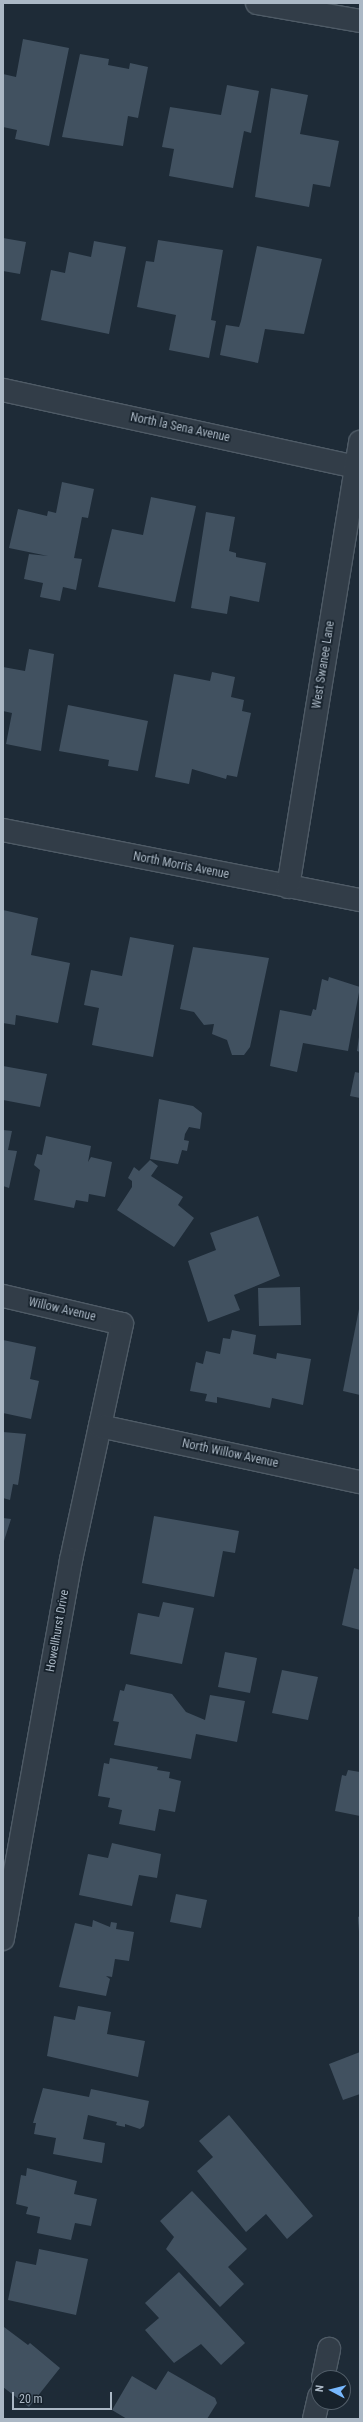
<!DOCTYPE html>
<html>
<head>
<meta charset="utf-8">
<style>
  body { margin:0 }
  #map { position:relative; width:363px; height:2422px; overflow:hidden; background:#1e2b37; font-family:"Roboto Condensed",sans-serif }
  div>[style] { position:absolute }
  .building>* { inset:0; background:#415160 }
  .roads { filter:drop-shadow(1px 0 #4f5b66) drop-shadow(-1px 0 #4f5b66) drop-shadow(0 1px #4f5b66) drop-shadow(0 -1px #4f5b66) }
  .minor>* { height:22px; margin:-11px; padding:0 11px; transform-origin:11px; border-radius:11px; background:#323d48 }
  span { translate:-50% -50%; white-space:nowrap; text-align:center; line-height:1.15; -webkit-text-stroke:3.5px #17222c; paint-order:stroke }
  .street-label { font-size:12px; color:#abb8c5 }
  .frame { position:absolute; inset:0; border:4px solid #abb8c5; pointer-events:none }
  .north { position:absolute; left:311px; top:2370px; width:40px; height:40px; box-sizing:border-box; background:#17222c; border:1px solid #525e69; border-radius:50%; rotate:277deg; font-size:11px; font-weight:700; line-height:16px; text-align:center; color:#abb8c5 }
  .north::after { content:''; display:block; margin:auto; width:14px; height:18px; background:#77b8fe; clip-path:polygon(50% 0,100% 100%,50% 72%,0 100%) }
  .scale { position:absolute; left:12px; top:2392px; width:100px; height:18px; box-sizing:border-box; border:2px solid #abb8c5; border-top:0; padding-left:5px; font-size:12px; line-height:14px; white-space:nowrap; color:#abb8c5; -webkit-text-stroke:3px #17222c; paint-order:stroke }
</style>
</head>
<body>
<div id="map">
  <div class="building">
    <i style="clip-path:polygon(23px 39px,69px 48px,49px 146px,15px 139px,17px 130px,3px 127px,3px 74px,16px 77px)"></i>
    <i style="clip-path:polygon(80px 54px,109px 59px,108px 65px,129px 69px,130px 63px,148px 67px,138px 118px,128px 116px,123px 146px,62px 137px)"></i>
    <i style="clip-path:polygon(227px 85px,259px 91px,251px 133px,244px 131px,233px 188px,169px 176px,174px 149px,162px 147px,170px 107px,221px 115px)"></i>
    <i style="clip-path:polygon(271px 88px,308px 95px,300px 134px,339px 141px,330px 187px,313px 184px,309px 207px,255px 197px)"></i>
    <i style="clip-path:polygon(3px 238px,26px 242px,20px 274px,3px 271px)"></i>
    <i style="clip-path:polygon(158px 240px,223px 250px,211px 320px,216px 321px,209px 358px,169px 350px,176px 315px,137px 307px,146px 261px,154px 262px)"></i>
    <i style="clip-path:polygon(94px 241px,126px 247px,109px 334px,41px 320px,51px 270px,65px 273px,69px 252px,91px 257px)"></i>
    <i style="clip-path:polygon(257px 246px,322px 259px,304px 334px,265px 329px,258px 363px,220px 355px,226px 325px,239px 327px,241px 321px)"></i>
    <i style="clip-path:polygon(62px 482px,94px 489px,88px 518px,82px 517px,74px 558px,82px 559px,76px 590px,63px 587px,60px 601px,40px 597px,43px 583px,24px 579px,29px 554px,48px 556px,9px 548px,18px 509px,47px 516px,48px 511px,56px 513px)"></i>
    <i style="clip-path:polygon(151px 497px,196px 506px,175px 602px,98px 587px,112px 529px,143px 535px)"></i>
    <i style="clip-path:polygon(206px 512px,235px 517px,229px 551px,236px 553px,236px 557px,266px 563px,259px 602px,230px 596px,227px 614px,191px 608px)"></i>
    <i style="clip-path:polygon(29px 649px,54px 654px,41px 751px,6px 744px,12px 713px,3px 711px,3px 667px,25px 671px)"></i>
    <i style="clip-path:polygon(212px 672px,235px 677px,231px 697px,244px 700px,242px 711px,251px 713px,237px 777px,227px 775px,226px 779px,192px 769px,189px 784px,155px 777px,174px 674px,210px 681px)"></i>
    <i style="clip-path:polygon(68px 705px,148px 721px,138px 771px,108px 766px,109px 760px,59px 751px)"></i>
    <i style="clip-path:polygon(3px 910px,38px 918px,31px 955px,70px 963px,58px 1023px,16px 1015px,15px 1025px,3px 1023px)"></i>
    <i style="clip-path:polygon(130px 937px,174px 945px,153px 1057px,92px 1045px,99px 1008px,84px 1005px,91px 970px,122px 976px)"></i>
    <i style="clip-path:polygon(193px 947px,269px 958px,250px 1047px,244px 1055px,232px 1055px,227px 1040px,212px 1034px,214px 1024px,204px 1025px,194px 1012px,180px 1009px)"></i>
    <i style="clip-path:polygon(329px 977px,360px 987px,348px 1051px,303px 1043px,297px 1072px,270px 1066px,280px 1010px,311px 1016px,313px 1009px,316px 1010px,322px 979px,328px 981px)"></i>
    <i style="clip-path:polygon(359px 1037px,360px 1037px,360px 1052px,357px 1051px)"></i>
    <i style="clip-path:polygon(3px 1066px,47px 1074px,40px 1107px,3px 1100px)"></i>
    <i style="clip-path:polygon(355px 1072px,360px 1073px,360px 1098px,350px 1096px)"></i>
    <i style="clip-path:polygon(159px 1099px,193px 1106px,202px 1113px,200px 1129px,189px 1127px,185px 1134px,184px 1140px,189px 1141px,187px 1151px,182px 1150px,178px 1164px,150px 1159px)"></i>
    <i style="clip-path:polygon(3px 1130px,12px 1131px,8px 1150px,17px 1151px,9px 1188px,3px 1186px)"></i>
    <i style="clip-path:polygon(46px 1136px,91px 1146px,88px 1162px,91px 1157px,112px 1162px,105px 1197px,89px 1194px,88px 1202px,76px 1200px,74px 1208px,34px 1200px,40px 1170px,34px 1165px,37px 1154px,42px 1155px)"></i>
    <i style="clip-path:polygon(150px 1160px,158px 1166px,151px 1176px,183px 1197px,178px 1205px,194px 1218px,174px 1247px,117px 1210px,132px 1187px,132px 1181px,128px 1178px,134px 1167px,139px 1171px)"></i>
    <i style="clip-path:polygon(258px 1216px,280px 1276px,234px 1295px,240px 1310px,208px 1322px,188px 1261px,216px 1250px,210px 1233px)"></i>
    <i style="clip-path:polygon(300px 1287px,301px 1325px,259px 1326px,258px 1288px)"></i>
    <i style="clip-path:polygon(359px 1309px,360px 1309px,360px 1395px,343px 1391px)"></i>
    <i style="clip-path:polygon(232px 1330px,256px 1335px,253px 1354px,276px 1359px,277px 1353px,311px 1359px,303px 1405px,272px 1398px,270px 1408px,217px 1397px,217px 1403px,205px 1401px,207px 1394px,190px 1391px,196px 1362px,203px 1364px,206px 1351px,220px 1354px,223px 1338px,230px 1339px)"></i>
    <i style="clip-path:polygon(3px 1340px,36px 1347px,30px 1379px,39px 1381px,31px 1419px,3px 1413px)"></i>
    <i style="clip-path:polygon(3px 1432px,26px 1434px,18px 1485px,13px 1484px,10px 1500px,3px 1498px)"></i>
    <i style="clip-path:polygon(154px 1516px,239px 1531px,235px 1553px,223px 1551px,214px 1597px,142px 1583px)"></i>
    <i style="clip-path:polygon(3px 1518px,11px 1519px,4px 1541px,3px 1541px)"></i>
    <i style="clip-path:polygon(354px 1568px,360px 1570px,360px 1630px,342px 1625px)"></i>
    <i style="clip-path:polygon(163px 1602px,194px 1608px,182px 1664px,130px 1654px,138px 1613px,159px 1617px)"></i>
    <i style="clip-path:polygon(225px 1652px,257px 1658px,250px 1693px,218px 1687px)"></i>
    <i style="clip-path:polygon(282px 1670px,318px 1677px,308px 1720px,272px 1713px)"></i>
    <i style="clip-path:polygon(126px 1684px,172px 1694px,186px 1712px,205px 1720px,210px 1695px,245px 1701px,237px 1742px,196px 1734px,191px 1759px,114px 1745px,119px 1722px,113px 1721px,120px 1690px,124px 1691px)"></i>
    <i style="clip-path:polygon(110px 1758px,158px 1767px,157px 1770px,170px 1772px,169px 1778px,181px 1781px,175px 1812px,159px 1809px,155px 1831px,119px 1824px,122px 1810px,108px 1807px,110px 1798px,98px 1796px,104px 1763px,109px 1764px)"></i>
    <i style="clip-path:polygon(348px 1770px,360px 1772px,360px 1816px,335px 1811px,342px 1775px,346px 1776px)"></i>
    <i style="clip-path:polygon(112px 1843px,161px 1854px,157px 1878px,139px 1875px,132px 1906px,79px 1895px,88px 1854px,108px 1858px)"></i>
    <i style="clip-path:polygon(176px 1894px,207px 1900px,201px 1928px,170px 1922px)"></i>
    <i style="clip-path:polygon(360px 1916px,360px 1932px,359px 1932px,358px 1917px)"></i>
    <i style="clip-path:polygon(93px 1920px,110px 1927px,111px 1922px,117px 1923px,116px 1929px,134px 1932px,129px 1961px,115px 1959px,112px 1977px,106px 1976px,110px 1979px,106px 1996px,59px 1987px,75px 1923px,92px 1927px)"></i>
    <i style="clip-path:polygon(78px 2006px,111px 2012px,107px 2034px,145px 2041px,138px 2077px,47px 2056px,54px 2016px,75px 2020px)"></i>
    <i style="clip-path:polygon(360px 2052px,360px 2094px,343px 2100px,329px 2064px)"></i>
    <i style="clip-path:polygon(43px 2088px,89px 2097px,91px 2089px,149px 2101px,144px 2126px,140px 2129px,125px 2124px,125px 2127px,116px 2125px,117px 2122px,88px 2115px,83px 2139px,105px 2143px,102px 2163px,53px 2154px,56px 2138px,34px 2134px,36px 2123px,33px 2123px)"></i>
    <i style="clip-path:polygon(229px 2115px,313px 2216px,287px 2239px,266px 2214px,246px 2232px,197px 2171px,213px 2157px,199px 2141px)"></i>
    <i style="clip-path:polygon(27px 2168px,77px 2181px,74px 2194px,97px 2199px,91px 2226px,75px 2223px,71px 2240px,37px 2233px,40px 2217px,26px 2214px,28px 2207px,16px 2204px,21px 2175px,26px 2176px)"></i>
    <i style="clip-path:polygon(192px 2191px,247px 2249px,228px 2267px,244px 2284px,220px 2307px,166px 2249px,174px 2237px,160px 2221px)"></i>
    <i style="clip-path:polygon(39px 2249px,88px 2259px,76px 2315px,8px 2300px,16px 2261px,36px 2265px)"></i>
    <i style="clip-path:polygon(179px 2272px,245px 2343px,221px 2365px,201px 2344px,174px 2363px,145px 2330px,159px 2318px,145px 2303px)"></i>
    <i style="clip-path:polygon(4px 2327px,28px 2345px,30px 2343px,60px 2368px,29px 2407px,3px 2387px)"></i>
    <i style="clip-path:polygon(168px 2371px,215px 2398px,217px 2403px,207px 2419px,127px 2419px,112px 2410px,132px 2376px,156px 2390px)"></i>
  </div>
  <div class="roads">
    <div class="minor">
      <i style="left:257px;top:3px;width:105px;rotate:9.9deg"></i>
      <i style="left:3px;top:390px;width:361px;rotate:12.3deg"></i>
      <i style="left:3px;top:830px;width:364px;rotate:11.1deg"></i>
      <i style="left:288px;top:887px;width:451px;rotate:-80.8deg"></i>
      <i style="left:3px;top:1296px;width:122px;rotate:13.2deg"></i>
      <i style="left:122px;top:1324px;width:241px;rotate:102.2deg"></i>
      <i style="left:71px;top:1560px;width:385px;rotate:100.2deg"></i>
      <i style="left:100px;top:1426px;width:266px;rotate:12.2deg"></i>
      <i style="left:323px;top:2378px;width:30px;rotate:-78deg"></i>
      <i style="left:314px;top:2419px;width:23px;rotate:-77deg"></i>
    </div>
  </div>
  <div class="street-label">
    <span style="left:180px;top:428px;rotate:12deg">North la Sena Avenue</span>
    <span style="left:324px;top:665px;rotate:-81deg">West Swanee Lane</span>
    <span style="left:181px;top:866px;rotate:11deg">North Morris Avenue</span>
    <span style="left:62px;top:1310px;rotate:13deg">Willow Avenue</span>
    <span style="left:230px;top:1454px;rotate:12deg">North Willow Avenue</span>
    <span style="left:58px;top:1631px;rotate:-80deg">Howellhurst Drive</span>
  </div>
  <div class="frame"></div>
  <div class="north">N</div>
  <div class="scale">20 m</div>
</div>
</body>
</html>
